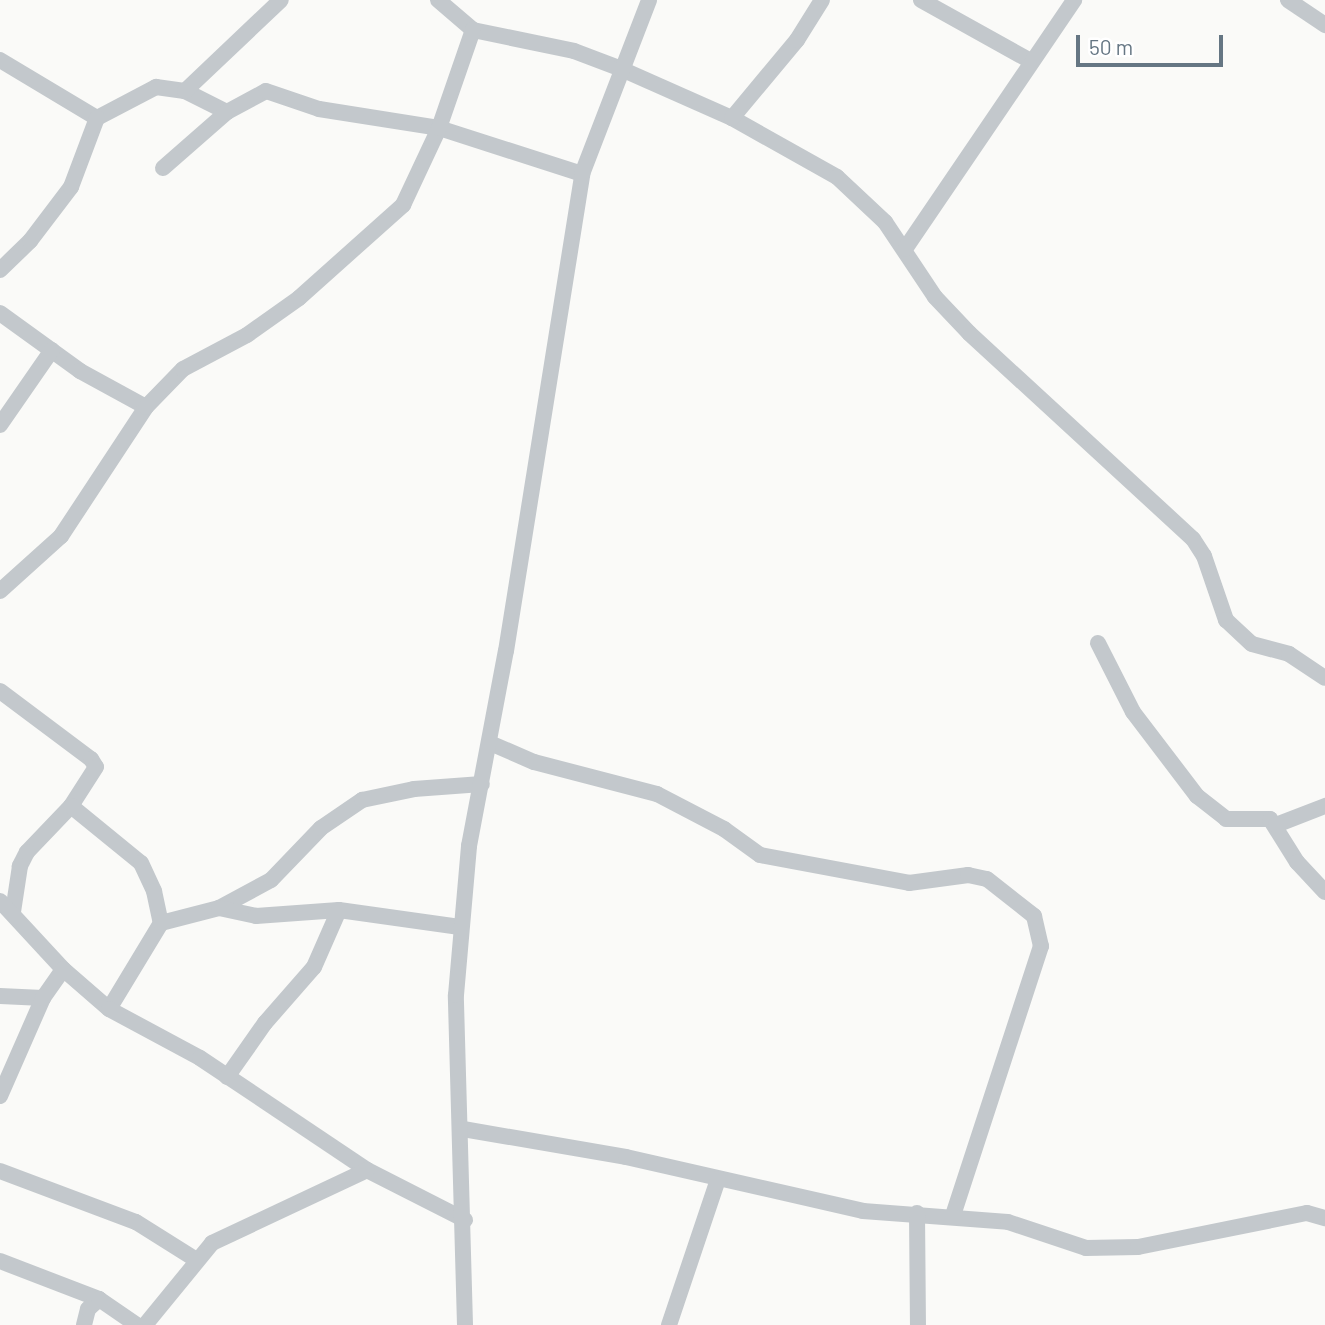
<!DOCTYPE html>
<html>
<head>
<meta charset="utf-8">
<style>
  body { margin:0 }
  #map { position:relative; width:1325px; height:1325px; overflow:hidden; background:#fafaf8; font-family:Barlow,sans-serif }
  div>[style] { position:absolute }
  .minor>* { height:16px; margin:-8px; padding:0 8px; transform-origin:8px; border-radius:8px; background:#c3c8cc }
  span { translate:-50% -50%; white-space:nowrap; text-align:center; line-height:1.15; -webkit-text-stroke:7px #fff; paint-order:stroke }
  .scale { position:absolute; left:1076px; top:35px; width:147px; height:32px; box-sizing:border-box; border:4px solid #657683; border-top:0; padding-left:9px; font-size:21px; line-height:24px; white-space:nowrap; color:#657683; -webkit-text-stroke:5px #fff; paint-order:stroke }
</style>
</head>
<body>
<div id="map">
  <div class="minor">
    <i style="left:438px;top:0;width:46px;rotate:40.6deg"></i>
    <i style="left:473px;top:30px;width:103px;rotate:11.7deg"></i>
    <i style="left:574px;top:51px;width:48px;rotate:20.7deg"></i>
    <i style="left:619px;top:68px;width:124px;rotate:23.9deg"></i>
    <i style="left:732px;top:118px;width:120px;rotate:29.3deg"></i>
    <i style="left:837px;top:177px;width:66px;rotate:43.2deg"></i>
    <i style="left:885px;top:222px;width:90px;rotate:56.3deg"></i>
    <i style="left:935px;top:297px;width:50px;rotate:46.6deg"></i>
    <i style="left:969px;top:333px;width:304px;rotate:42.6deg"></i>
    <i style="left:1193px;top:539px;width:20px;rotate:57deg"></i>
    <i style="left:1204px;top:556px;width:68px;rotate:71deg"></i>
    <i style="left:1226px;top:620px;width:35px;rotate:43deg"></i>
    <i style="left:1252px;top:644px;width:38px;rotate:15deg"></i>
    <i style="left:1289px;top:654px;width:43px;rotate:33.7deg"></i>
    <i style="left:921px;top:0;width:124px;rotate:29.1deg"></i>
    <i style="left:1288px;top:0;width:45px;rotate:34deg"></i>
    <i style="left:0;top:60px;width:113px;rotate:30.9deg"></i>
    <i style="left:97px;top:118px;width:67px;rotate:-27.7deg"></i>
    <i style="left:156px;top:87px;width:29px;rotate:8deg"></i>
    <i style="left:185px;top:91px;width:47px;rotate:26.6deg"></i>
    <i style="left:185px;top:91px;width:132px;rotate:-43.5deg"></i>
    <i style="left:732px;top:118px;width:102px;rotate:-50.2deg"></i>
    <i style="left:797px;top:40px;width:47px;rotate:-58deg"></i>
    <i style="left:163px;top:168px;width:85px;rotate:-41.2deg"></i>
    <i style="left:227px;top:112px;width:44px;rotate:-28.3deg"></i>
    <i style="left:266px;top:91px;width:56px;rotate:18.8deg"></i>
    <i style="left:319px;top:109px;width:121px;rotate:9deg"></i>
    <i style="left:439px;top:128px;width:150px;rotate:17.8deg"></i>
    <i style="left:905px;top:249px;width:301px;rotate:-55.8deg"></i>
    <i style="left:0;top:270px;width:42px;rotate:-44deg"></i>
    <i style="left:30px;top:241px;width:68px;rotate:-52.8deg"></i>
    <i style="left:71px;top:187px;width:74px;rotate:-69.4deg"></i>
    <i style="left:0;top:313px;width:99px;rotate:35.9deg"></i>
    <i style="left:80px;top:371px;width:75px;rotate:28.6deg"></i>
    <i style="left:0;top:425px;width:91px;rotate:-55.3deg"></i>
    <i style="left:0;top:591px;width:82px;rotate:-42deg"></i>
    <i style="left:61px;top:536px;width:154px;rotate:-56.6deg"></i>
    <i style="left:146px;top:407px;width:53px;rotate:-45.8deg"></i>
    <i style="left:183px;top:369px;width:72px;rotate:-28deg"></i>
    <i style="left:247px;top:335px;width:64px;rotate:-35.4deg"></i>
    <i style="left:299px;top:298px;width:140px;rotate:-41.8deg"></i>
    <i style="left:403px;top:205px;width:85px;rotate:-64.9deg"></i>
    <i style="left:439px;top:128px;width:104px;rotate:-70.9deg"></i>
    <i style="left:1098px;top:643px;width:77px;rotate:63.1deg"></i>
    <i style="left:1133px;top:712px;width:106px;rotate:52.7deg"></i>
    <i style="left:1197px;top:796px;width:37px;rotate:38deg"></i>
    <i style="left:1226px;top:819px;width:44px"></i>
    <i style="left:1270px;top:819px;width:51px;rotate:57.9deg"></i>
    <i style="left:1297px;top:862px;width:41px;rotate:47deg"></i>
    <i style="left:0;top:691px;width:114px;rotate:36.8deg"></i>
    <i style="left:91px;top:759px;width:9px;rotate:58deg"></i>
    <i style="left:96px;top:767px;width:46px;rotate:122.7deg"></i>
    <i style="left:71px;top:806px;width:64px;rotate:133.7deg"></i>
    <i style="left:27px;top:852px;width:16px;rotate:117deg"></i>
    <i style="left:20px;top:866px;width:47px;rotate:98.7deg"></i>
    <i style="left:490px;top:743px;width:48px;rotate:23.4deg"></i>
    <i style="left:534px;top:762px;width:127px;rotate:14.6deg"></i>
    <i style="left:657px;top:794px;width:76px;rotate:27.6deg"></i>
    <i style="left:724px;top:829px;width:44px;rotate:35.8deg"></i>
    <i style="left:760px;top:855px;width:152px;rotate:10.6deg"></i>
    <i style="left:909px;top:883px;width:60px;rotate:-7.7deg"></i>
    <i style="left:968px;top:875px;width:19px;rotate:12deg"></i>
    <i style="left:987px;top:879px;width:60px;rotate:38.2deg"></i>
    <i style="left:1034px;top:916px;width:31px;rotate:77deg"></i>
    <i style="left:1041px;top:946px;width:284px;rotate:108.1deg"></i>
    <i style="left:71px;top:806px;width:90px;rotate:39.2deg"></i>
    <i style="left:141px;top:863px;width:31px;rotate:65deg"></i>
    <i style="left:154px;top:891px;width:33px;rotate:78deg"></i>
    <i style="left:161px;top:923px;width:100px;rotate:121.2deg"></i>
    <i style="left:1276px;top:825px;width:53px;rotate:-21.2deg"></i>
    <i style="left:0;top:901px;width:93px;rotate:47.2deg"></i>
    <i style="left:63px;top:969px;width:61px;rotate:41deg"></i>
    <i style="left:109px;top:1009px;width:103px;rotate:28.3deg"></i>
    <i style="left:200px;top:1058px;width:201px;rotate:33.8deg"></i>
    <i style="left:367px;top:1170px;width:110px;rotate:27deg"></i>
    <i style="left:219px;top:908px;width:59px;rotate:-28.3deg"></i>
    <i style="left:271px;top:880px;width:72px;rotate:-46.1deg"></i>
    <i style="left:321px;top:828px;width:50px;rotate:-34.3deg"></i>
    <i style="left:362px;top:800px;width:53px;rotate:-11.9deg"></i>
    <i style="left:414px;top:789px;width:68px;rotate:-4.2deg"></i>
    <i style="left:161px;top:923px;width:60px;rotate:-14.5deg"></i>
    <i style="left:219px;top:908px;width:38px;rotate:12deg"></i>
    <i style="left:256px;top:916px;width:83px;rotate:-4.1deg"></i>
    <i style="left:339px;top:910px;width:122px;rotate:8deg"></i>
    <i style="left:0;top:996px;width:43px;rotate:2.7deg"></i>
    <i style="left:227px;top:1077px;width:66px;rotate:-54.9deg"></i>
    <i style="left:265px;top:1023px;width:74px;rotate:-48.8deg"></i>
    <i style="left:314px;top:967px;width:62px;rotate:-66.3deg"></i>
    <i style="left:0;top:1096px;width:107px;rotate:-66.3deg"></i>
    <i style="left:43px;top:998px;width:35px;rotate:-55deg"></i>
    <i style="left:463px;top:1129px;width:165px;rotate:9.7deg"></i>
    <i style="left:626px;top:1157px;width:243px;rotate:12.8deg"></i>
    <i style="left:863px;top:1211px;width:145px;rotate:4.3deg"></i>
    <i style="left:1008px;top:1222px;width:82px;rotate:18.4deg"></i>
    <i style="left:1086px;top:1248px;width:52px;rotate:-1.1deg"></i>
    <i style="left:1138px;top:1247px;width:172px;rotate:-11.4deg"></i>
    <i style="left:1307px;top:1213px;width:19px;rotate:16deg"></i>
    <i style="left:0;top:1171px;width:145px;rotate:20.6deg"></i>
    <i style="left:136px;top:1222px;width:70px;rotate:32.1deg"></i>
    <i style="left:917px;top:1213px;width:112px;rotate:89.5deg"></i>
    <i style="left:0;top:1261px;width:106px;rotate:21deg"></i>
    <i style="left:84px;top:1325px;width:16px;rotate:-76deg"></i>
    <i style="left:88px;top:1309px;width:15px;rotate:-42deg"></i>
    <i style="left:99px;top:1299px;width:46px;rotate:34.4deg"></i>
    <i style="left:145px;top:1325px;width:106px;rotate:-50.7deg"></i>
    <i style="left:212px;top:1243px;width:171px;rotate:-25.2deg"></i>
    <i style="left:465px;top:1325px;width:330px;rotate:-91.6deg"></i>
    <i style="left:456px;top:995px;width:150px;rotate:-85deg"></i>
    <i style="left:469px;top:846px;width:198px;rotate:-79.3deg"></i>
    <i style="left:506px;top:651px;width:483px;rotate:-80.9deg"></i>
    <i style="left:582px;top:174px;width:186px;rotate:-68.9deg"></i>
    <i style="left:669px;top:1325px;width:154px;rotate:-71.4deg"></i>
  </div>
  <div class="scale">50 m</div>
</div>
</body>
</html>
